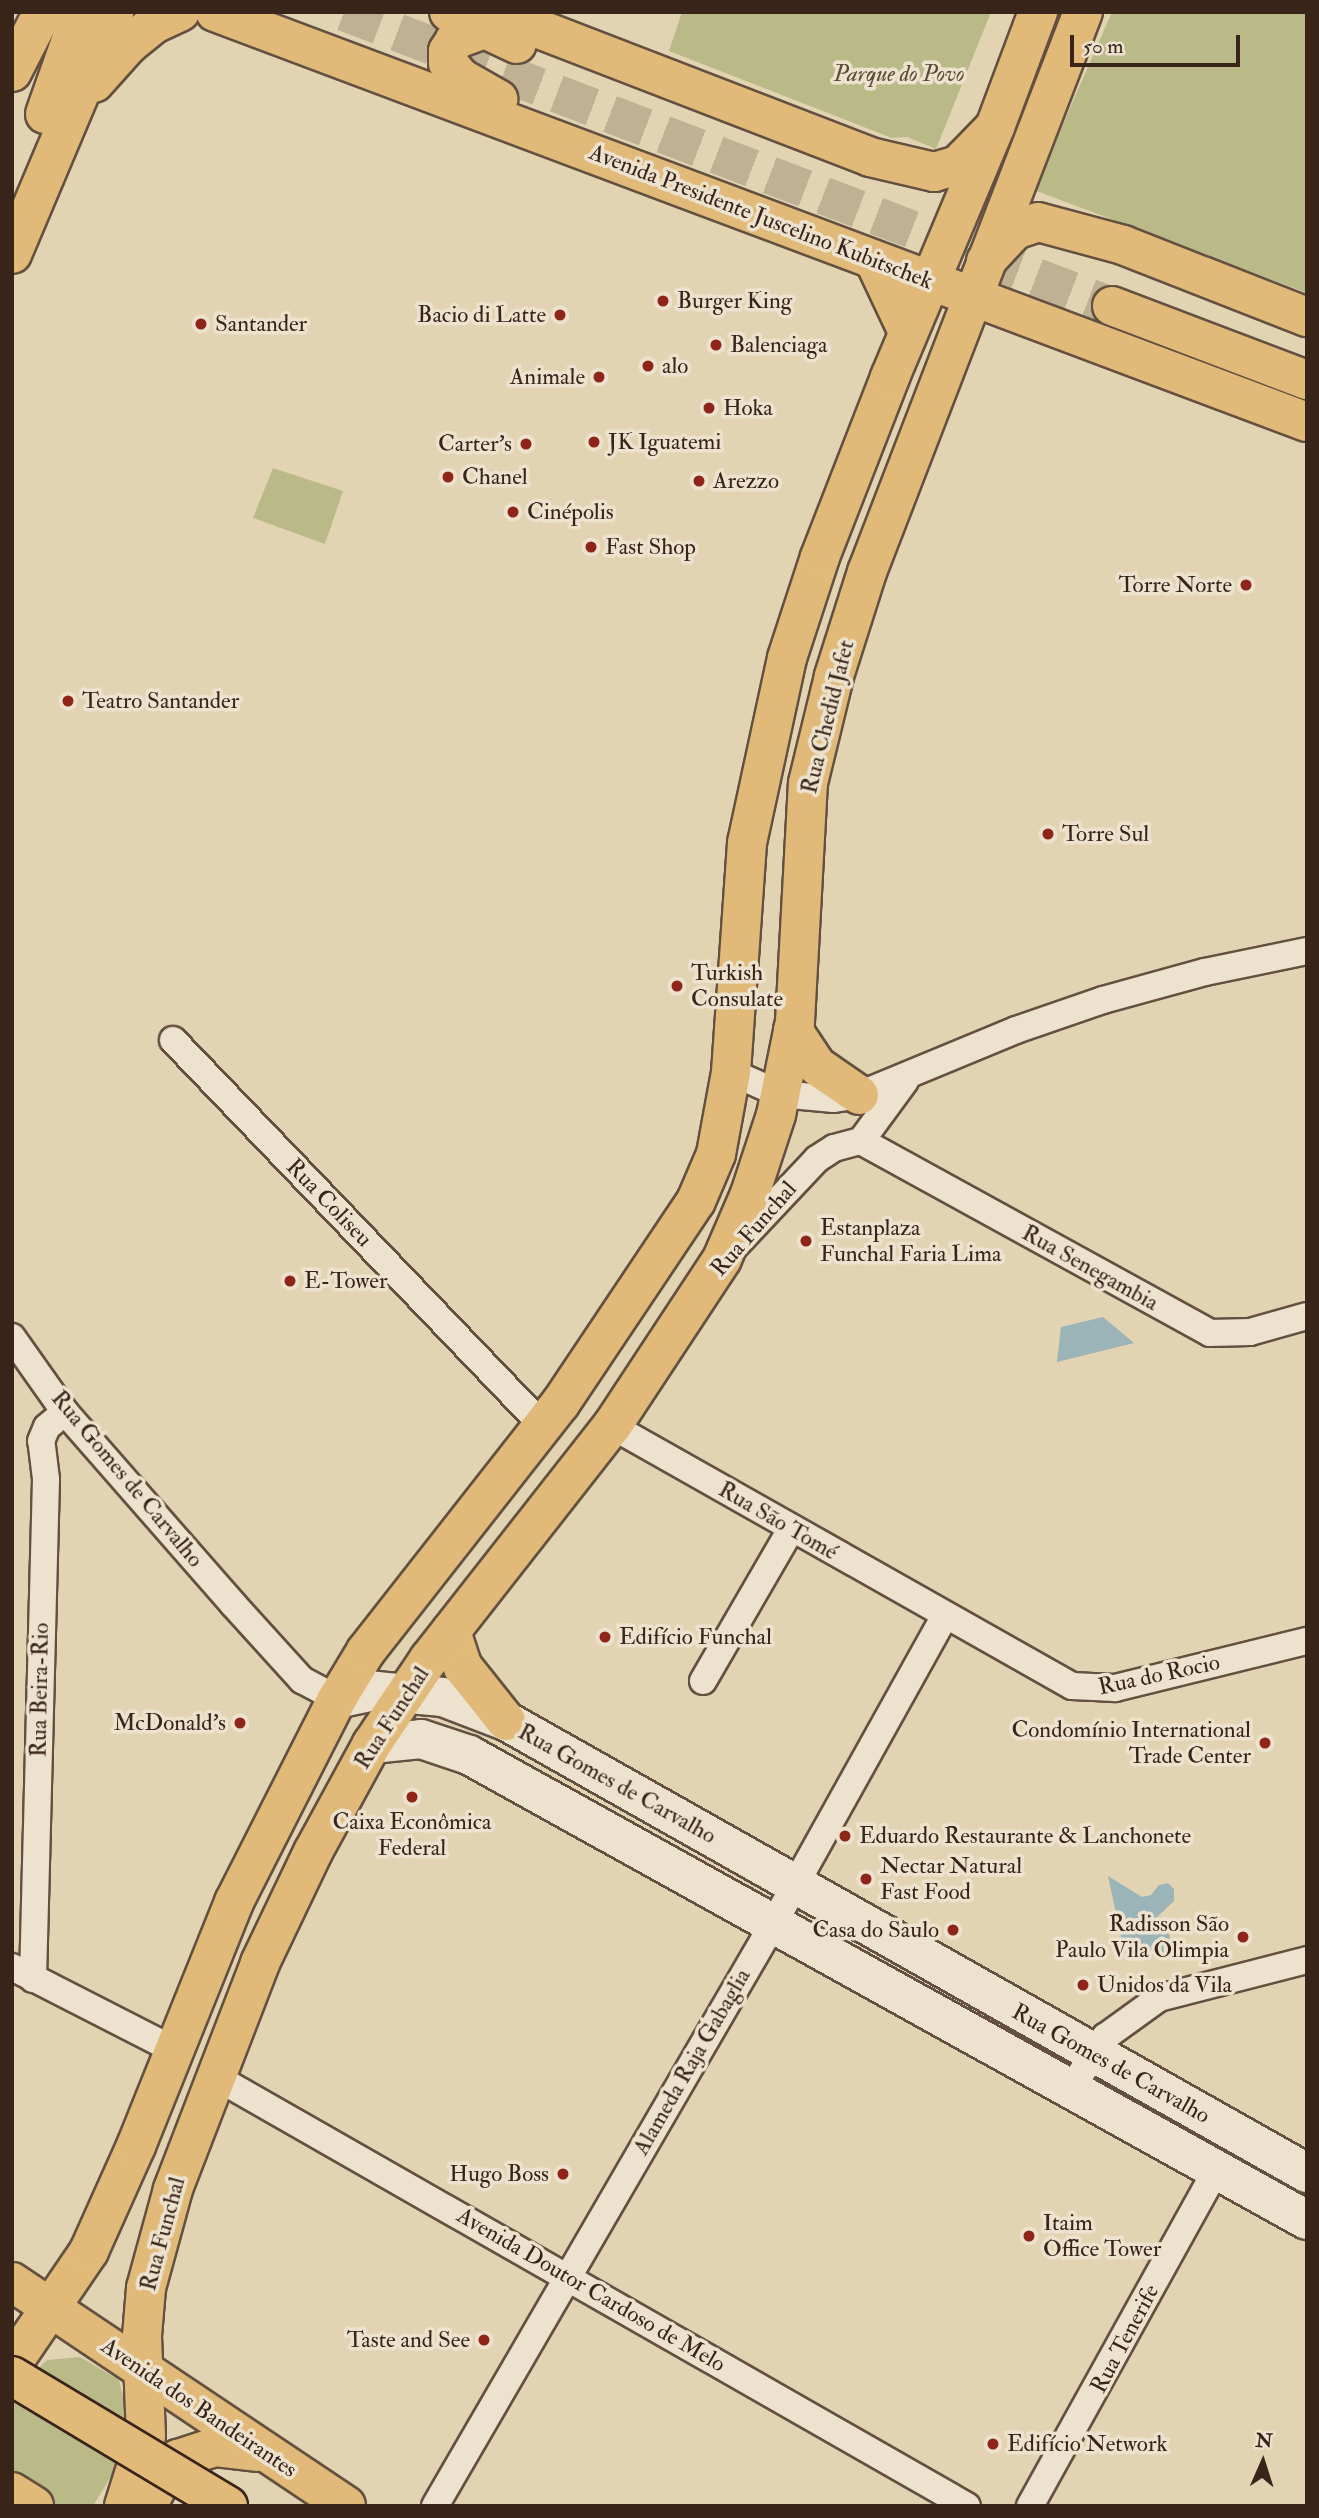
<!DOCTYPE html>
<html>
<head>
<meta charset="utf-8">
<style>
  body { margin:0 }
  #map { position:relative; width:1319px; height:2518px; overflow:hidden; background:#e2d3b2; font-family:"IM FELL Double Pica",serif }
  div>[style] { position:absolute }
  .green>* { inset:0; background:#baba88 }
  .water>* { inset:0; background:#9bb4b8 }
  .highway-tunnel>* { height:38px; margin-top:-19px; transform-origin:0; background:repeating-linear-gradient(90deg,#c0b094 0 38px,transparent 0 57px) }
  .roads { filter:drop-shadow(2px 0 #635040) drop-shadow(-2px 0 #635040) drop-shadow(0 2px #635040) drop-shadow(0 -2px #635040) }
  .street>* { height:26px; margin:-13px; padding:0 13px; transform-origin:13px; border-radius:13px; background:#ece2cd }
  .secondary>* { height:38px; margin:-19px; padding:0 19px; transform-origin:19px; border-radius:19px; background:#ece2cd }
  .primary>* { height:38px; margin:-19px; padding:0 19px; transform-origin:19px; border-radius:19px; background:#e1ba79 }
  .highway>* { height:38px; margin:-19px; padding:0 19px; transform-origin:19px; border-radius:19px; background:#e1ba79 }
  .bridges { filter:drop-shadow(2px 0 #39241a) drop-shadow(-2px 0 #39241a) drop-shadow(0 2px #39241a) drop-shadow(0 -2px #39241a) }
  .highway-bridge>* { height:38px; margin:-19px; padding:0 19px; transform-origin:19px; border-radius:19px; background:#e1ba79 }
  .dots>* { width:19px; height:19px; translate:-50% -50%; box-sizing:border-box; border:4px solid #ece2cd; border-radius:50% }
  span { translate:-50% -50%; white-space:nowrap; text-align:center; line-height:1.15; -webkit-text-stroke:7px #ece2cd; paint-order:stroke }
  .park-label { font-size:23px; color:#594a36; font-style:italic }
  .street-label { font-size:23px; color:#39241a }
  .poi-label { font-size:23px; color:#39241a }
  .left { translate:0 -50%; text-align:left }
  .right { translate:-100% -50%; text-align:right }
  .frame { position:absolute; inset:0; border:14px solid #39241a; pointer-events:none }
  .north { position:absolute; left:1228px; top:2427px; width:70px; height:70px; -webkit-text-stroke:5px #ece2cd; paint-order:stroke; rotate:3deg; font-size:19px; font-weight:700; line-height:28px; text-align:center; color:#39241a }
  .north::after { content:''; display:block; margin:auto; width:24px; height:32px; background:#39241a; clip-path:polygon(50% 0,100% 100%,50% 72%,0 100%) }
  .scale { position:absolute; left:1070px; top:35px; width:170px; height:32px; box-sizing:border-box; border:4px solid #39241a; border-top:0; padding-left:9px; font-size:21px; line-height:24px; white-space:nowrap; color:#39241a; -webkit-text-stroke:5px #ece2cd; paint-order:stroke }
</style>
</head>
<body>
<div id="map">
  <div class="green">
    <i style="clip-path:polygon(682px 12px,991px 12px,936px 149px,907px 137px,892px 138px,669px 51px)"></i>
    <i style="clip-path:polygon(1112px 12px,1307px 12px,1307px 293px,1034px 190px)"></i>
    <i style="clip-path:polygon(273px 468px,343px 491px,325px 544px,253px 518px)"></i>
    <i style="clip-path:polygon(80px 2357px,119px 2380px,128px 2416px,119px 2463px,93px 2506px,12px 2506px,12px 2393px,47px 2360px)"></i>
  </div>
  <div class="water">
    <i style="clip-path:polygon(1103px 1317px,1134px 1343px,1057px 1362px,1061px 1327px)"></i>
    <i style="clip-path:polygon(1108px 1876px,1142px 1897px,1151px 1895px,1159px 1885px,1168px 1883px,1174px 1889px,1174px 1901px,1157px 1917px,1170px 1936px,1163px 1954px,1126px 1960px)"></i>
  </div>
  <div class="highway-tunnel">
    <i style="left:344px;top:12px;width:822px;rotate:20.95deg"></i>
  </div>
  <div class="roads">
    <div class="street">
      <i style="left:173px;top:1040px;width:536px;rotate:46.21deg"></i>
      <i style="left:731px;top:1072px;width:54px;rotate:24.2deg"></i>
      <i style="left:780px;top:1094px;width:54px;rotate:5.3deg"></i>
      <i style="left:834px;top:1099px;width:25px;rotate:-9deg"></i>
      <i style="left:859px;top:1095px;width:170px;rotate:-22.5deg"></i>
      <i style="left:1016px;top:1030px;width:92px;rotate:-19deg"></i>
      <i style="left:1103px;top:1000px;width:106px;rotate:-15.4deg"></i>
      <i style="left:1205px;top:972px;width:104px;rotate:-11.6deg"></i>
      <i style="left:861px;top:1141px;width:398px;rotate:28.8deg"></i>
      <i style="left:1210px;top:1333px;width:40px;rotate:-1.4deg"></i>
      <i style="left:1250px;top:1332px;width:59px;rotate:-15.7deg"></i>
      <i style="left:861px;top:1141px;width:74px;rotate:-53.7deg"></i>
      <i style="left:736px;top:1245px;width:118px;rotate:-46.7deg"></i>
      <i style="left:817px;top:1159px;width:20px;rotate:-33deg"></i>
      <i style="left:834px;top:1148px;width:28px;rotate:-15deg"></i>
      <i style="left:12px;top:1337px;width:92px;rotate:54.8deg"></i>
      <i style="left:65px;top:1412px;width:255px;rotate:48.8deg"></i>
      <i style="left:233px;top:1604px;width:103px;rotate:47.8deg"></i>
      <i style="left:302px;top:1680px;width:40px;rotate:28deg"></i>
      <i style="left:612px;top:1426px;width:528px;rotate:29.48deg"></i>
      <i style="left:1072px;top:1686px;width:43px;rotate:2.7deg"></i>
      <i style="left:1115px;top:1688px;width:198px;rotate:-13.8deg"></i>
      <i style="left:703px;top:1681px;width:176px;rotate:-59.9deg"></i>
      <i style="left:12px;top:1967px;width:180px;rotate:27.1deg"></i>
      <i style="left:33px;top:1979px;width:500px;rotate:-88.51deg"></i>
      <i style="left:46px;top:1479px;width:38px;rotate:-97deg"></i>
      <i style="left:41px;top:1441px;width:15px;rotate:-67deg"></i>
      <i style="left:47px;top:1427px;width:23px;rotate:-40deg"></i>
      <i style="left:214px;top:2076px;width:867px;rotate:29.73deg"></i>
      <i style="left:1070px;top:2090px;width:64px;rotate:-56.6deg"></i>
      <i style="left:1105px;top:2037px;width:67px;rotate:-35.8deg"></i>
      <i style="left:1159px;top:1998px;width:153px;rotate:-14.4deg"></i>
      <i style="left:435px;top:2506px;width:687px;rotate:-59.85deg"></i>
      <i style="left:780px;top:1912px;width:338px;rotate:-60.9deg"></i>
      <i style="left:1030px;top:2506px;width:384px;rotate:-61deg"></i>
    </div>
    <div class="secondary">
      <i style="left:337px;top:1699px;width:40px;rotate:-12deg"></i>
      <i style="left:376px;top:1691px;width:67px;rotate:5.1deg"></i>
      <i style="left:443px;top:1697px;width:67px;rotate:20.9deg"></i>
      <i style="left:506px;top:1721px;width:920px;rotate:29.44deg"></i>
      <i style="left:372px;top:1744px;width:49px;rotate:-5.8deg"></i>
      <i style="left:421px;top:1739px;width:51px;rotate:18.4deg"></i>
      <i style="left:469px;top:1755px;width:958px;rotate:29.03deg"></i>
    </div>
    <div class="primary">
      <i style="left:793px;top:1030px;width:43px;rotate:56.3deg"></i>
      <i style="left:817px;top:1066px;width:51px;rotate:34.6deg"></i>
      <i style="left:451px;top:1631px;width:38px;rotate:72deg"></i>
      <i style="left:463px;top:1667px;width:69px;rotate:51.5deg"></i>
      <i style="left:12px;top:2364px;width:137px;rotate:-55.7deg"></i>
      <i style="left:89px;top:2251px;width:115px;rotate:-65.9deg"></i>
      <i style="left:136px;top:2146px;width:263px;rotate:-68.1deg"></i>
      <i style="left:234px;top:1902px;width:228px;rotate:-63.1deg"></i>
      <i style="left:337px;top:1699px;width:56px;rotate:-58.9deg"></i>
      <i style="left:366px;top:1651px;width:314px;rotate:-51.9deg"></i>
      <i style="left:560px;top:1404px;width:244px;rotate:-56.2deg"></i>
      <i style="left:696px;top:1201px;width:51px;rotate:-66.9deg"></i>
      <i style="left:716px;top:1154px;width:83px;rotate:-79.6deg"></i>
      <i style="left:731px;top:1072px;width:230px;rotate:-86deg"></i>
      <i style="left:747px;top:843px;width:189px;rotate:-77.8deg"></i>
      <i style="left:787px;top:658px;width:106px;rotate:-71.9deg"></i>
      <i style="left:820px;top:557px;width:193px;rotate:-68.7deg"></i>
      <i style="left:890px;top:377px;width:271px;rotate:-67.2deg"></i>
      <i style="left:124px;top:2506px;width:73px;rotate:-72.6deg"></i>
      <i style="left:146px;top:2436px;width:100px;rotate:-92.3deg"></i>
      <i style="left:142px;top:2336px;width:48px;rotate:-85.2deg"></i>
      <i style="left:146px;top:2288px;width:103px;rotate:-74.7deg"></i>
      <i style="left:173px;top:2189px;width:242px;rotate:-68.9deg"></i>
      <i style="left:260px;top:1963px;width:123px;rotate:-64.5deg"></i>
      <i style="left:313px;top:1852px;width:123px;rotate:-61.4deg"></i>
      <i style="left:372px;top:1744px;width:102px;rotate:-56.2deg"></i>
      <i style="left:429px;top:1659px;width:296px;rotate:-51.9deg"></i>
      <i style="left:612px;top:1426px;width:200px;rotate:-56.6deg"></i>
      <i style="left:722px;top:1259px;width:71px;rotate:-66.7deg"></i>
      <i style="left:750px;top:1194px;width:83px;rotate:-71.8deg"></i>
      <i style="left:776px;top:1115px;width:95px;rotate:-78.5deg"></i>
      <i style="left:795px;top:1022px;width:239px;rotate:-86.9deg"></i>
      <i style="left:808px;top:783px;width:110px;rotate:-76.3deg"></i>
      <i style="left:834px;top:676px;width:109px;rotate:-72.4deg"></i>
      <i style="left:867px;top:572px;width:600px;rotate:-68.91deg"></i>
    </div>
    <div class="highway">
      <i style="left:215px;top:12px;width:1166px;rotate:20.58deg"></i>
      <i style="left:449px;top:12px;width:75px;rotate:25.2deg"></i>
      <i style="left:495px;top:12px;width:402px;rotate:21.1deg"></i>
      <i style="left:870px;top:157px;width:66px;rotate:13.2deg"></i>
      <i style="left:934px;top:172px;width:25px;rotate:-16deg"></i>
      <i style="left:958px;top:165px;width:53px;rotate:-45.8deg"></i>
      <i style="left:995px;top:127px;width:123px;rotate:-69.5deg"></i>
      <i style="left:482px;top:30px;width:29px;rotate:160deg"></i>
      <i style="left:455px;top:40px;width:13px;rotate:122deg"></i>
      <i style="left:448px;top:51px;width:12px;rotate:90deg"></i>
      <i style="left:448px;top:63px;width:20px;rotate:49deg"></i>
      <i style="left:461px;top:78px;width:43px;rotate:29.6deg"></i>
      <i style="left:12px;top:72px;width:68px;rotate:-62.7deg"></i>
      <i style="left:94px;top:83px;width:51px;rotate:-48.2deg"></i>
      <i style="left:128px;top:45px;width:33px;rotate:-39deg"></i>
      <i style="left:154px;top:24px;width:29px;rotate:-25deg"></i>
      <i style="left:45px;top:114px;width:108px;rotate:-70.6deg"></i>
      <i style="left:12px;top:254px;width:263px;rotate:-67.1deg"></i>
      <i style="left:874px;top:260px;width:80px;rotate:64.7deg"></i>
      <i style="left:986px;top:261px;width:42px;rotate:-46.9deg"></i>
      <i style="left:1015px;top:230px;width:24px;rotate:-19deg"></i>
      <i style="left:1038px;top:222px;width:88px;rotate:15.1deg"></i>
      <i style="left:1123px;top:245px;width:198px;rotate:21.4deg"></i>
      <i style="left:1112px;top:306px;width:209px;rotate:20.8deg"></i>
      <i style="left:12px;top:2282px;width:402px;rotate:33.8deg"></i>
      <i style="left:12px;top:2492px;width:26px;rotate:32deg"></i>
      <i style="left:147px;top:2506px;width:44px;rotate:-61.7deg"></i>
      <i style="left:168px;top:2467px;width:13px;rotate:-39deg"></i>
      <i style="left:178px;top:2459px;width:38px;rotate:-18deg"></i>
      <i style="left:214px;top:2447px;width:43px;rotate:6.6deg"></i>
    </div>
  </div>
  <div class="bridges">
    <div class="highway-bridge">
      <i style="left:12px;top:2376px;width:252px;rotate:31deg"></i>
    </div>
  </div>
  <div class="dots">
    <i style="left:663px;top:301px;background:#8f2418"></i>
    <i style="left:560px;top:315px;background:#8f2418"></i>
    <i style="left:201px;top:324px;background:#8f2418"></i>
    <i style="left:716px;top:345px;background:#8f2418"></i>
    <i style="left:648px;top:366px;background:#8f2418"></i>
    <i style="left:599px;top:377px;background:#8f2418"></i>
    <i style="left:709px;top:408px;background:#8f2418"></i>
    <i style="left:594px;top:442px;background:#8f2418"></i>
    <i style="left:526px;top:444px;background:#8f2418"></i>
    <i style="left:448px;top:477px;background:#8f2418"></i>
    <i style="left:699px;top:481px;background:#8f2418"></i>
    <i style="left:513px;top:512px;background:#8f2418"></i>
    <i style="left:591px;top:547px;background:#8f2418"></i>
    <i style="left:1246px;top:585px;background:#8f2418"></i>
    <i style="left:68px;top:701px;background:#8f2418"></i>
    <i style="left:1048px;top:834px;background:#8f2418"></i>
    <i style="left:677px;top:986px;background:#8f2418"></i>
    <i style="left:806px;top:1241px;background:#8f2418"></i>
    <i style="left:290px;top:1281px;background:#8f2418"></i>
    <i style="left:605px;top:1637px;background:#8f2418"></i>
    <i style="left:240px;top:1723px;background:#8f2418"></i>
    <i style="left:1265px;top:1743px;background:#8f2418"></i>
    <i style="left:412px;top:1797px;background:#8f2418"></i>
    <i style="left:845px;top:1836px;background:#8f2418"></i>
    <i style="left:866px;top:1879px;background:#8f2418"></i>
    <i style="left:953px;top:1930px;background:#8f2418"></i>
    <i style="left:1243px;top:1937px;background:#8f2418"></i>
    <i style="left:1083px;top:1985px;background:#8f2418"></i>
    <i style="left:563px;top:2174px;background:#8f2418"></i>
    <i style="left:1029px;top:2236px;background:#8f2418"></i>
    <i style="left:484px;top:2340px;background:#8f2418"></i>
    <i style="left:993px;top:2444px;background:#8f2418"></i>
  </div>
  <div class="park-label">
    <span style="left:899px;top:74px">Parque do Povo</span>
  </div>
  <div class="street-label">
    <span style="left:761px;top:217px;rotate:21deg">Avenida Presidente Juscelino Kubitschek</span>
    <span style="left:828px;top:717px;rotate:-76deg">Rua Chedid Jafet</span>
    <span style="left:329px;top:1203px;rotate:46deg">Rua Coliseu</span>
    <span style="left:754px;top:1229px;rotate:-49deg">Rua Funchal</span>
    <span style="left:1090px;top:1268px;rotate:29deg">Rua Senegambia</span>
    <span style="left:127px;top:1479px;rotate:50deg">Rua Gomes de Carvalho</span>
    <span style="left:778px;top:1521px;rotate:30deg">Rua São Tomé</span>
    <span style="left:1159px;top:1675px;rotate:-12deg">Rua do Rocio</span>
    <span style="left:40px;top:1690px;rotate:-89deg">Rua Beira-Rio</span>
    <span style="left:392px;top:1718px;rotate:-57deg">Rua Funchal</span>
    <span style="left:617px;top:1784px;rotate:29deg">Rua Gomes de Carvalho</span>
    <span style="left:692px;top:2062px;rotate:-60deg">Alameda Raja Gabaglia</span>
    <span style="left:1111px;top:2064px;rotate:29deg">Rua Gomes de Carvalho</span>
    <span style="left:163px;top:2234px;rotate:-75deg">Rua Funchal</span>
    <span style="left:591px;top:2290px;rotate:30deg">Avenida Doutor Cardoso de Melo</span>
    <span style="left:1125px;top:2339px;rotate:-62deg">Rua Tenerife</span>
    <span style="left:199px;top:2408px;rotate:34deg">Avenida dos Bandeirantes</span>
  </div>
  <div class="poi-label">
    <span class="left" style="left:677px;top:301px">Burger King</span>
    <span class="right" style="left:546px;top:315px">Bacio di Latte</span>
    <span class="left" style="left:215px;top:324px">Santander</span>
    <span class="left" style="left:730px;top:345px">Balenciaga</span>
    <span class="left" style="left:662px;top:366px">alo</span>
    <span class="right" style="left:585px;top:377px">Animale</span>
    <span class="left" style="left:723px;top:408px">Hoka</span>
    <span class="left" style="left:608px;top:442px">JK Iguatemi</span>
    <span class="right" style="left:512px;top:444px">Carter's</span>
    <span class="left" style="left:462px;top:477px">Chanel</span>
    <span class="left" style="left:713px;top:481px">Arezzo</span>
    <span class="left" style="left:527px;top:512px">Cinépolis</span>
    <span class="left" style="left:605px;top:547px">Fast Shop</span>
    <span class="right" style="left:1232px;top:585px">Torre Norte</span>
    <span class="left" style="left:82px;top:701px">Teatro Santander</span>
    <span class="left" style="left:1062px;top:834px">Torre Sul</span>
    <span class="left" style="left:691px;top:986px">Turkish<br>Consulate</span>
    <span class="left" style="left:820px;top:1241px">Estanplaza<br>Funchal Faria Lima</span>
    <span class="left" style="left:304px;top:1281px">E-Tower</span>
    <span class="left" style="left:619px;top:1637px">Edifício Funchal</span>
    <span class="right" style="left:226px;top:1723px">McDonald's</span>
    <span class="right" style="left:1251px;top:1743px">Condomínio International<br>Trade Center</span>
    <span style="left:412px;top:1835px">Caixa Econômica<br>Federal</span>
    <span class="left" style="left:859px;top:1836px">Eduardo Restaurante &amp; Lanchonete</span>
    <span class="left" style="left:880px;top:1879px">Nectar Natural<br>Fast Food</span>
    <span class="right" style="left:1229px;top:1937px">Radisson São<br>Paulo Vila Olimpia</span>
    <span class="right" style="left:939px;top:1930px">Casa do Saulo</span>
    <span class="left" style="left:1097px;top:1985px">Unidos da Vila</span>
    <span class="right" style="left:549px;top:2174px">Hugo Boss</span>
    <span class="left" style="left:1043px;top:2236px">Itaim<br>Office Tower</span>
    <span class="right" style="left:470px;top:2340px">Taste and See</span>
    <span class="left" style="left:1007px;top:2444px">Edifício Network</span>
  </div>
  <div class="frame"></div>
  <div class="north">N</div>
  <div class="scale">50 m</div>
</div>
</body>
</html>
